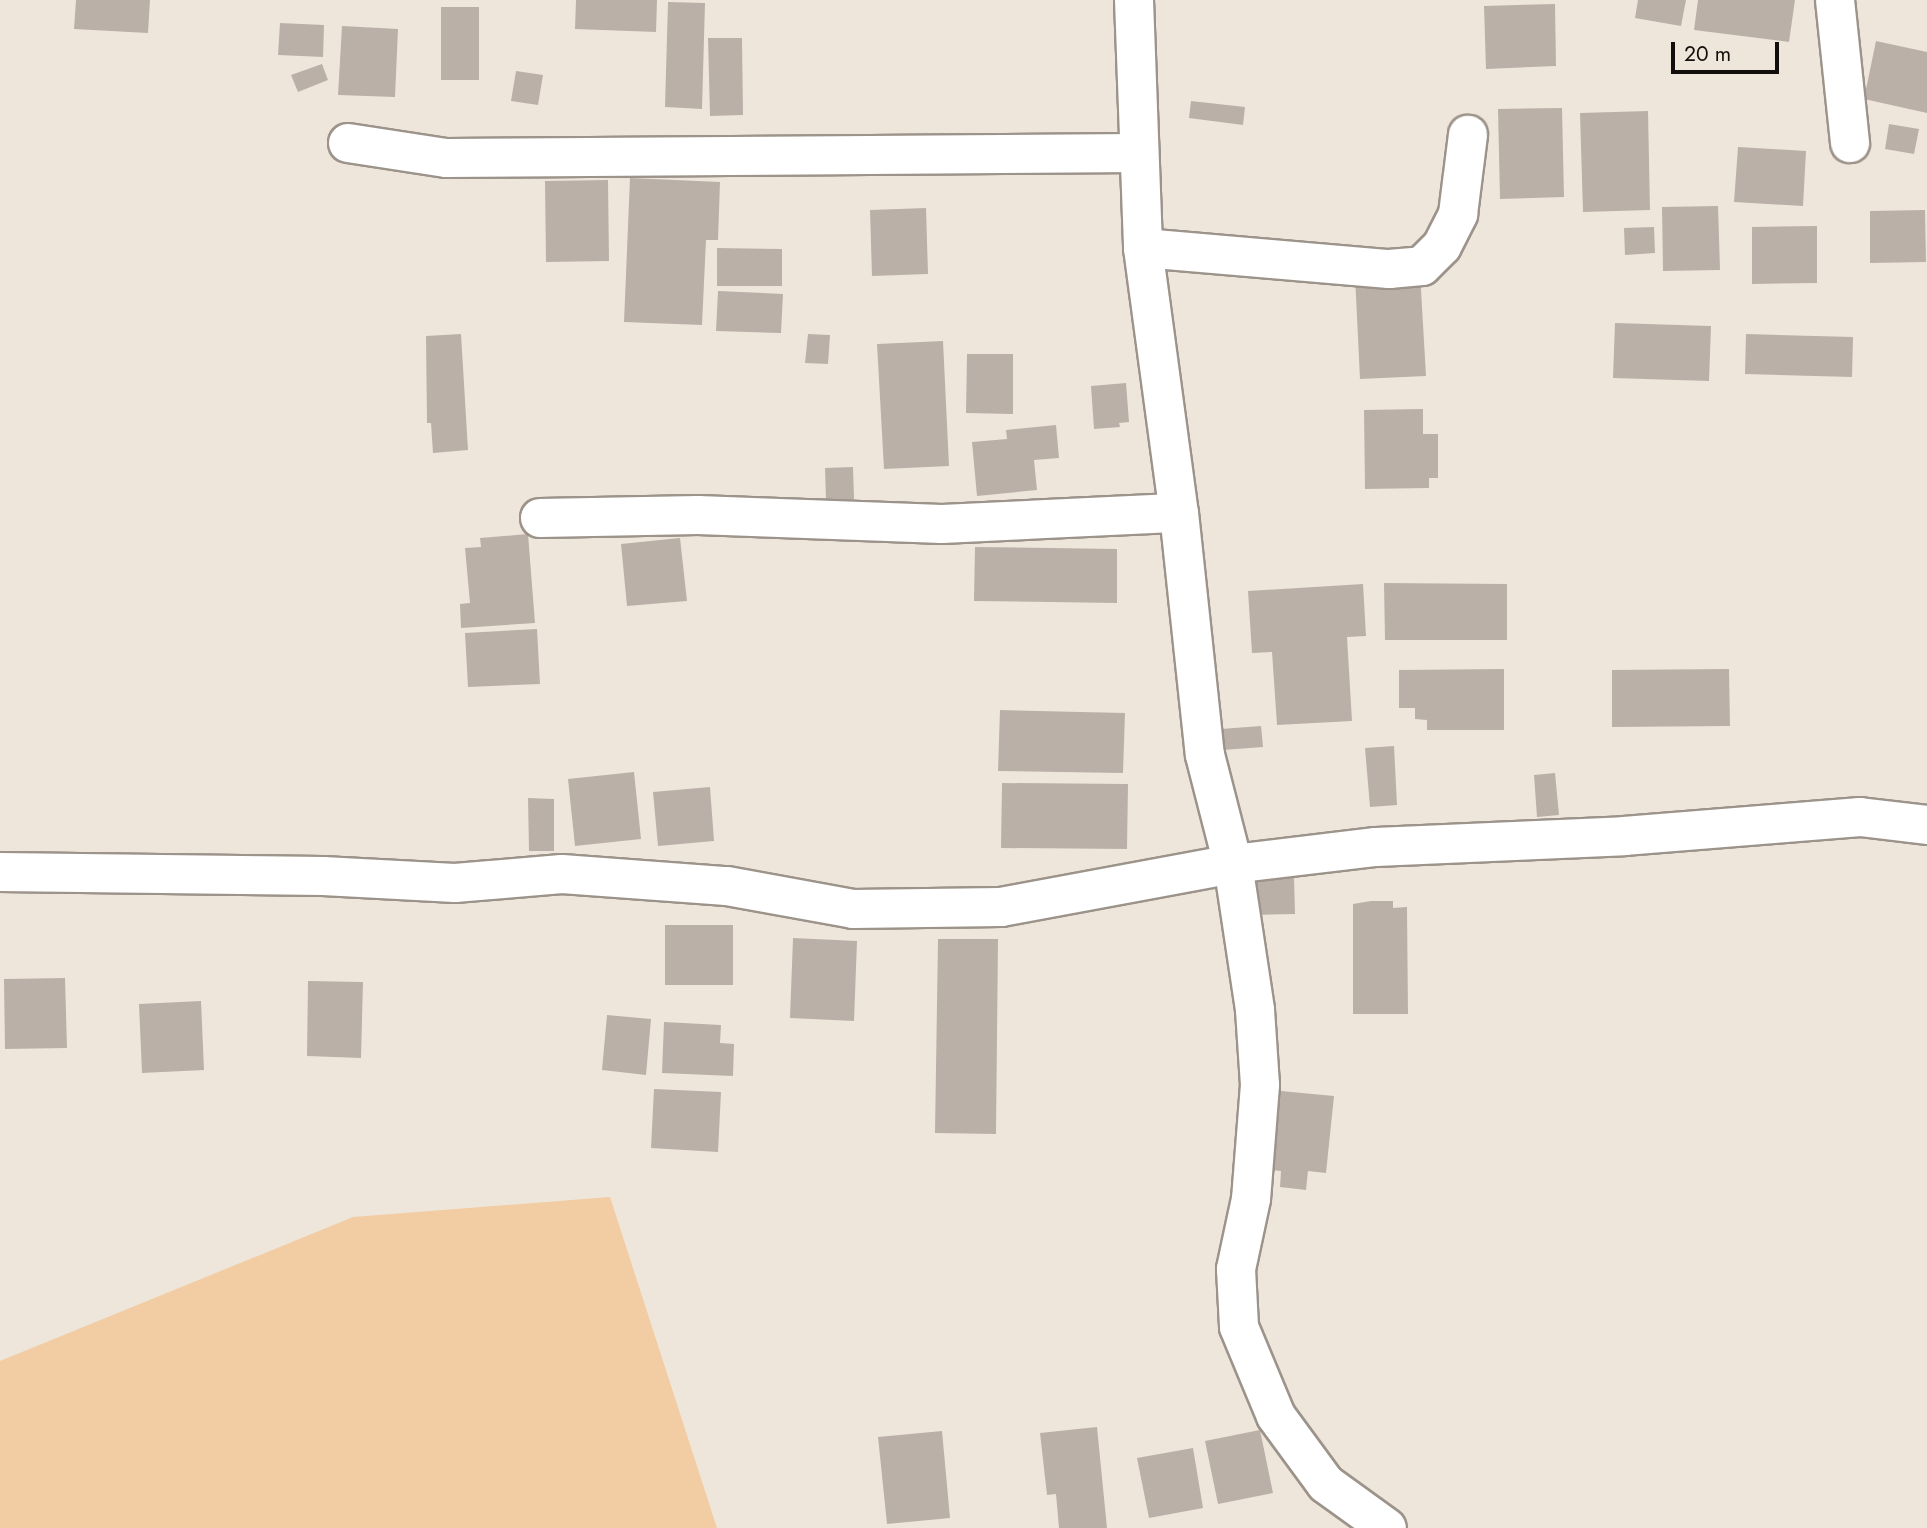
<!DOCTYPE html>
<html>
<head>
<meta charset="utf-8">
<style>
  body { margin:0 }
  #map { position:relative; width:1927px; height:1528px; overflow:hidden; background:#efe6db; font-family:Jost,sans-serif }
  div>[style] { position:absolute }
  .green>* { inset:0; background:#f2cca2 }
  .building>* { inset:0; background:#bbb0a7 }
  .roads { filter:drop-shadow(2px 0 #9c938a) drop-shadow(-2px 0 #9c938a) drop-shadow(0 2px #9c938a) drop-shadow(0 -2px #9c938a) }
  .street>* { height:38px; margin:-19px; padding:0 19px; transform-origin:19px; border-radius:19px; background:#fff }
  span { translate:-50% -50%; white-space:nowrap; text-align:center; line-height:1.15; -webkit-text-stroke:5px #efe6db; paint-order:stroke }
  .scale { position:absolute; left:1671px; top:42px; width:108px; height:32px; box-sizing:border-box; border:4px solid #120e0b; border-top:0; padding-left:9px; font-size:21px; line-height:24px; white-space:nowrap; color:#120e0b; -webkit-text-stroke:5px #efe6db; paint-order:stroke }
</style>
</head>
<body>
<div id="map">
  <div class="green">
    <i style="clip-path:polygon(610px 1197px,717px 1528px,0 1528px,0 1361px,353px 1217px)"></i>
  </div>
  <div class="building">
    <i style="clip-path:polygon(76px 0,150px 0,148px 33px,74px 29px)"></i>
    <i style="clip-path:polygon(576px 0,657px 0,656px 32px,575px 29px)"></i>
    <i style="clip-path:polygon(1638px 0,1686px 0,1681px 26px,1635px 18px)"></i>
    <i style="clip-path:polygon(1698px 0,1795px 0,1789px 42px,1694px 30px)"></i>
    <i style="clip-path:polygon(668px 2px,705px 3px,702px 109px,665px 107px)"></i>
    <i style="clip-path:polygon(1555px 4px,1556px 66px,1486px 69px,1484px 6px)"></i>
    <i style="clip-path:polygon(441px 7px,479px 7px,479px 80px,441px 80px)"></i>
    <i style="clip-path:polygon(280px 23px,324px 25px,323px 57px,278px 55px)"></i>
    <i style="clip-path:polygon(342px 26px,398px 29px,395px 97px,338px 95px)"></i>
    <i style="clip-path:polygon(708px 38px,742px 38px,743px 115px,710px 116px)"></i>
    <i style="clip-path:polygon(1876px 41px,1927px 52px,1927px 113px,1864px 99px)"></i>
    <i style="clip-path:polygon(322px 64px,328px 80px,298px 92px,291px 75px)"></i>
    <i style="clip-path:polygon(516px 71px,543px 75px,538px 105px,511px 101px)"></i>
    <i style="clip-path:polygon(1191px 101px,1245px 107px,1243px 125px,1189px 118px)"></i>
    <i style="clip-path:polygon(1562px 108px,1564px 197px,1500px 199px,1498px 109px)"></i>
    <i style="clip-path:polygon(1648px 111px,1650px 210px,1583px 212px,1580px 113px)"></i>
    <i style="clip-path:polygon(1889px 124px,1919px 129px,1914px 154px,1885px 149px)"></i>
    <i style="clip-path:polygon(1738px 147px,1806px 151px,1803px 206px,1734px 202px)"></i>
    <i style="clip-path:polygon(630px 178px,720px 182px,718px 240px,706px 240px,702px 325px,624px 322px)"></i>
    <i style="clip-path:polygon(608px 180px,609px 261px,546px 262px,545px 181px)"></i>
    <i style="clip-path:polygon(1718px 206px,1720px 270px,1663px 271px,1662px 207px)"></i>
    <i style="clip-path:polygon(926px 208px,928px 274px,872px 276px,870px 210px)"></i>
    <i style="clip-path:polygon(1925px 210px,1926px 262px,1870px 263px,1870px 211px)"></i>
    <i style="clip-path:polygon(1817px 226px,1817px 283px,1752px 284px,1752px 227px)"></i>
    <i style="clip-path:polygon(1654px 227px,1655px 253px,1625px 255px,1624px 228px)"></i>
    <i style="clip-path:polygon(717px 248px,782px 249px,782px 286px,717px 286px)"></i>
    <i style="clip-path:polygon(1420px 272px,1426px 376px,1360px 379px,1355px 276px)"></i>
    <i style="clip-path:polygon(718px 291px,783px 294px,781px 333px,716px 331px)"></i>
    <i style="clip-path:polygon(1615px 323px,1711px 326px,1709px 381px,1613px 378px)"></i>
    <i style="clip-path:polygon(461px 334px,468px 450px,433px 453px,431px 423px,427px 423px,426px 336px)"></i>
    <i style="clip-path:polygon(808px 334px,830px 335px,828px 364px,805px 363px)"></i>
    <i style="clip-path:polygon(1746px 334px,1853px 337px,1852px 377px,1745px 374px)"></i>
    <i style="clip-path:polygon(943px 341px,949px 466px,884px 469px,877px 344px)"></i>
    <i style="clip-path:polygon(967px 354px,1013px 354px,1013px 414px,966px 413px)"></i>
    <i style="clip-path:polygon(1126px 383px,1129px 422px,1119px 423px,1120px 427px,1094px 429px,1091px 386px)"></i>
    <i style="clip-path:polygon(1423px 409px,1423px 434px,1438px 434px,1438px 478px,1429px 478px,1429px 488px,1365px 489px,1364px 410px)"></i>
    <i style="clip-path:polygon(1056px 425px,1059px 458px,1034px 460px,1037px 490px,977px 496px,972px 442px,1007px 439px,1006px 430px)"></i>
    <i style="clip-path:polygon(853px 467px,854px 499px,826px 499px,825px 468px)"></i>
    <i style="clip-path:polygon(528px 534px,535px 623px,461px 628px,460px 604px,470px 603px,465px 548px,481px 547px,480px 538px)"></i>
    <i style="clip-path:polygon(680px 538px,687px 601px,627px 606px,621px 544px)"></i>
    <i style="clip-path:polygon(975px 547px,1117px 549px,1117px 603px,974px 601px)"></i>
    <i style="clip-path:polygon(1384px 583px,1507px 584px,1507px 640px,1385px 640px)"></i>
    <i style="clip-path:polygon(1363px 584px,1366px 636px,1347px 637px,1352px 721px,1277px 725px,1272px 652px,1252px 653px,1248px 591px)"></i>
    <i style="clip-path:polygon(537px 629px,540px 684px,468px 687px,465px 633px)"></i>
    <i style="clip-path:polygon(1504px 669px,1504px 730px,1427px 730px,1427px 720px,1415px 719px,1415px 708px,1399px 708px,1399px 670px)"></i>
    <i style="clip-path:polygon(1729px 669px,1730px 726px,1612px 727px,1612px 670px)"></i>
    <i style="clip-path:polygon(1000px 710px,1125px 713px,1123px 773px,998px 771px)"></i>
    <i style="clip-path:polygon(1261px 726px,1263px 747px,1223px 750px,1221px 729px)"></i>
    <i style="clip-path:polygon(1394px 746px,1397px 805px,1370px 807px,1365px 748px)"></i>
    <i style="clip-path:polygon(634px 772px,641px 839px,575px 846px,568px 779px)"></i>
    <i style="clip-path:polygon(1555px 773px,1559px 815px,1537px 817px,1534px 775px)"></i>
    <i style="clip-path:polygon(1002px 783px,1128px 784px,1127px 849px,1001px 848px)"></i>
    <i style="clip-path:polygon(710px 787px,714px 841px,658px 846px,653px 792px)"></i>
    <i style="clip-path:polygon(528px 798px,554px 799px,554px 851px,529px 851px)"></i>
    <i style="clip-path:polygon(1294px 876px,1295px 914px,1252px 915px,1251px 877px)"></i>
    <i style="clip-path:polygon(1371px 901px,1393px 901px,1393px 908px,1407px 907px,1408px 1014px,1353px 1014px,1353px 904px)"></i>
    <i style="clip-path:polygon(665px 925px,733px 925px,733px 985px,665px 985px)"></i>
    <i style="clip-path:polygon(793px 938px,857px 941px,854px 1021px,790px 1018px)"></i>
    <i style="clip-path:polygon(938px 939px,998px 939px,996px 1134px,935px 1133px)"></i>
    <i style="clip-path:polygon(65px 978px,67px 1048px,5px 1049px,4px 979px)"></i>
    <i style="clip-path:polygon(308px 981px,363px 982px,361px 1058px,307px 1056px)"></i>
    <i style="clip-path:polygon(201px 1001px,204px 1070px,142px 1073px,139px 1004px)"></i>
    <i style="clip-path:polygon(607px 1015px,651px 1019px,646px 1075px,602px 1070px)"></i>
    <i style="clip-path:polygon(664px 1022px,721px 1025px,720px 1043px,734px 1044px,733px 1076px,662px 1073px)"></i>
    <i style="clip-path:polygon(654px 1089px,721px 1092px,718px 1152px,651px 1148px)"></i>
    <i style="clip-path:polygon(1270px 1090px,1334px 1096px,1326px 1173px,1308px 1171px,1306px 1190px,1280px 1187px,1281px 1171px,1262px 1169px)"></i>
    <i style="clip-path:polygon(1097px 1427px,1107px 1528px,1059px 1528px,1056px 1494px,1047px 1495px,1040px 1433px)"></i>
    <i style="clip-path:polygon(1260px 1430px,1273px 1493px,1218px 1504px,1205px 1441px)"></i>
    <i style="clip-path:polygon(942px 1431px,950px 1518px,887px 1524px,878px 1437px)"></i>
    <i style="clip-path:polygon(1193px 1448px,1203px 1508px,1149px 1518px,1137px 1458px)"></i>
  </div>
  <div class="roads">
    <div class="street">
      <i style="left:1134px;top:0;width:248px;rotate:87.9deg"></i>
      <i style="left:1143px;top:248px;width:267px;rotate:82.3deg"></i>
      <i style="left:1179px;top:513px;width:243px;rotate:83.9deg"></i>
      <i style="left:1205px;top:755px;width:113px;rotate:75.6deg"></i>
      <i style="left:1233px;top:864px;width:148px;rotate:81.4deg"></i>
      <i style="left:1255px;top:1010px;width:75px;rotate:86.2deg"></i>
      <i style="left:1260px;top:1085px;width:114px;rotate:94.5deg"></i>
      <i style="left:1251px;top:1199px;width:72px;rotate:102.1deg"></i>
      <i style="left:1236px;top:1269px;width:58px;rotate:87deg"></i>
      <i style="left:1239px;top:1327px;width:96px;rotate:67.4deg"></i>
      <i style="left:1276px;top:1416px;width:84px;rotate:53.7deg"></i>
      <i style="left:1326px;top:1484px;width:75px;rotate:35.8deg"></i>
      <i style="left:1835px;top:0;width:144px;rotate:84deg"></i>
      <i style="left:348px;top:143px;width:99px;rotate:8.7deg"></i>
      <i style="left:446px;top:158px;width:692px;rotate:-0.41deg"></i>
      <i style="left:1143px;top:248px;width:247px;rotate:4.9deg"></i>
      <i style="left:1389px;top:269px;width:33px;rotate:-5deg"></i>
      <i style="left:1422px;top:266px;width:28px;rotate:-45deg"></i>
      <i style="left:1442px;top:246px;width:36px;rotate:-63deg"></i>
      <i style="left:1458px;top:214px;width:80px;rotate:-82.8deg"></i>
      <i style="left:540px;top:518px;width:158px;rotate:-1.1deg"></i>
      <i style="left:698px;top:515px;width:244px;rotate:2.1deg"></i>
      <i style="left:942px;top:524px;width:237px;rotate:-2.7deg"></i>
      <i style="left:0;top:872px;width:323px;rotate:0.7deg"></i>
      <i style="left:323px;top:876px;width:132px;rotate:3deg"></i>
      <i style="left:455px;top:883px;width:107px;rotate:-4.8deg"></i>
      <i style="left:562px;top:874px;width:165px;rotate:4.2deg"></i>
      <i style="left:727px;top:886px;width:128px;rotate:10.3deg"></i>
      <i style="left:853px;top:909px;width:148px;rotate:-0.8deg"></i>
      <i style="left:1001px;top:907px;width:236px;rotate:-10.5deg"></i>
      <i style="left:1233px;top:864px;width:144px;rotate:-6.8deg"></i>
      <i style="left:1376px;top:847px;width:248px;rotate:-2.5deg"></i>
      <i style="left:1624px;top:836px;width:237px;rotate:-4.6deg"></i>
      <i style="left:1860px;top:817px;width:67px;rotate:6.8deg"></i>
    </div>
  </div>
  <div class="scale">20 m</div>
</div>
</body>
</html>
